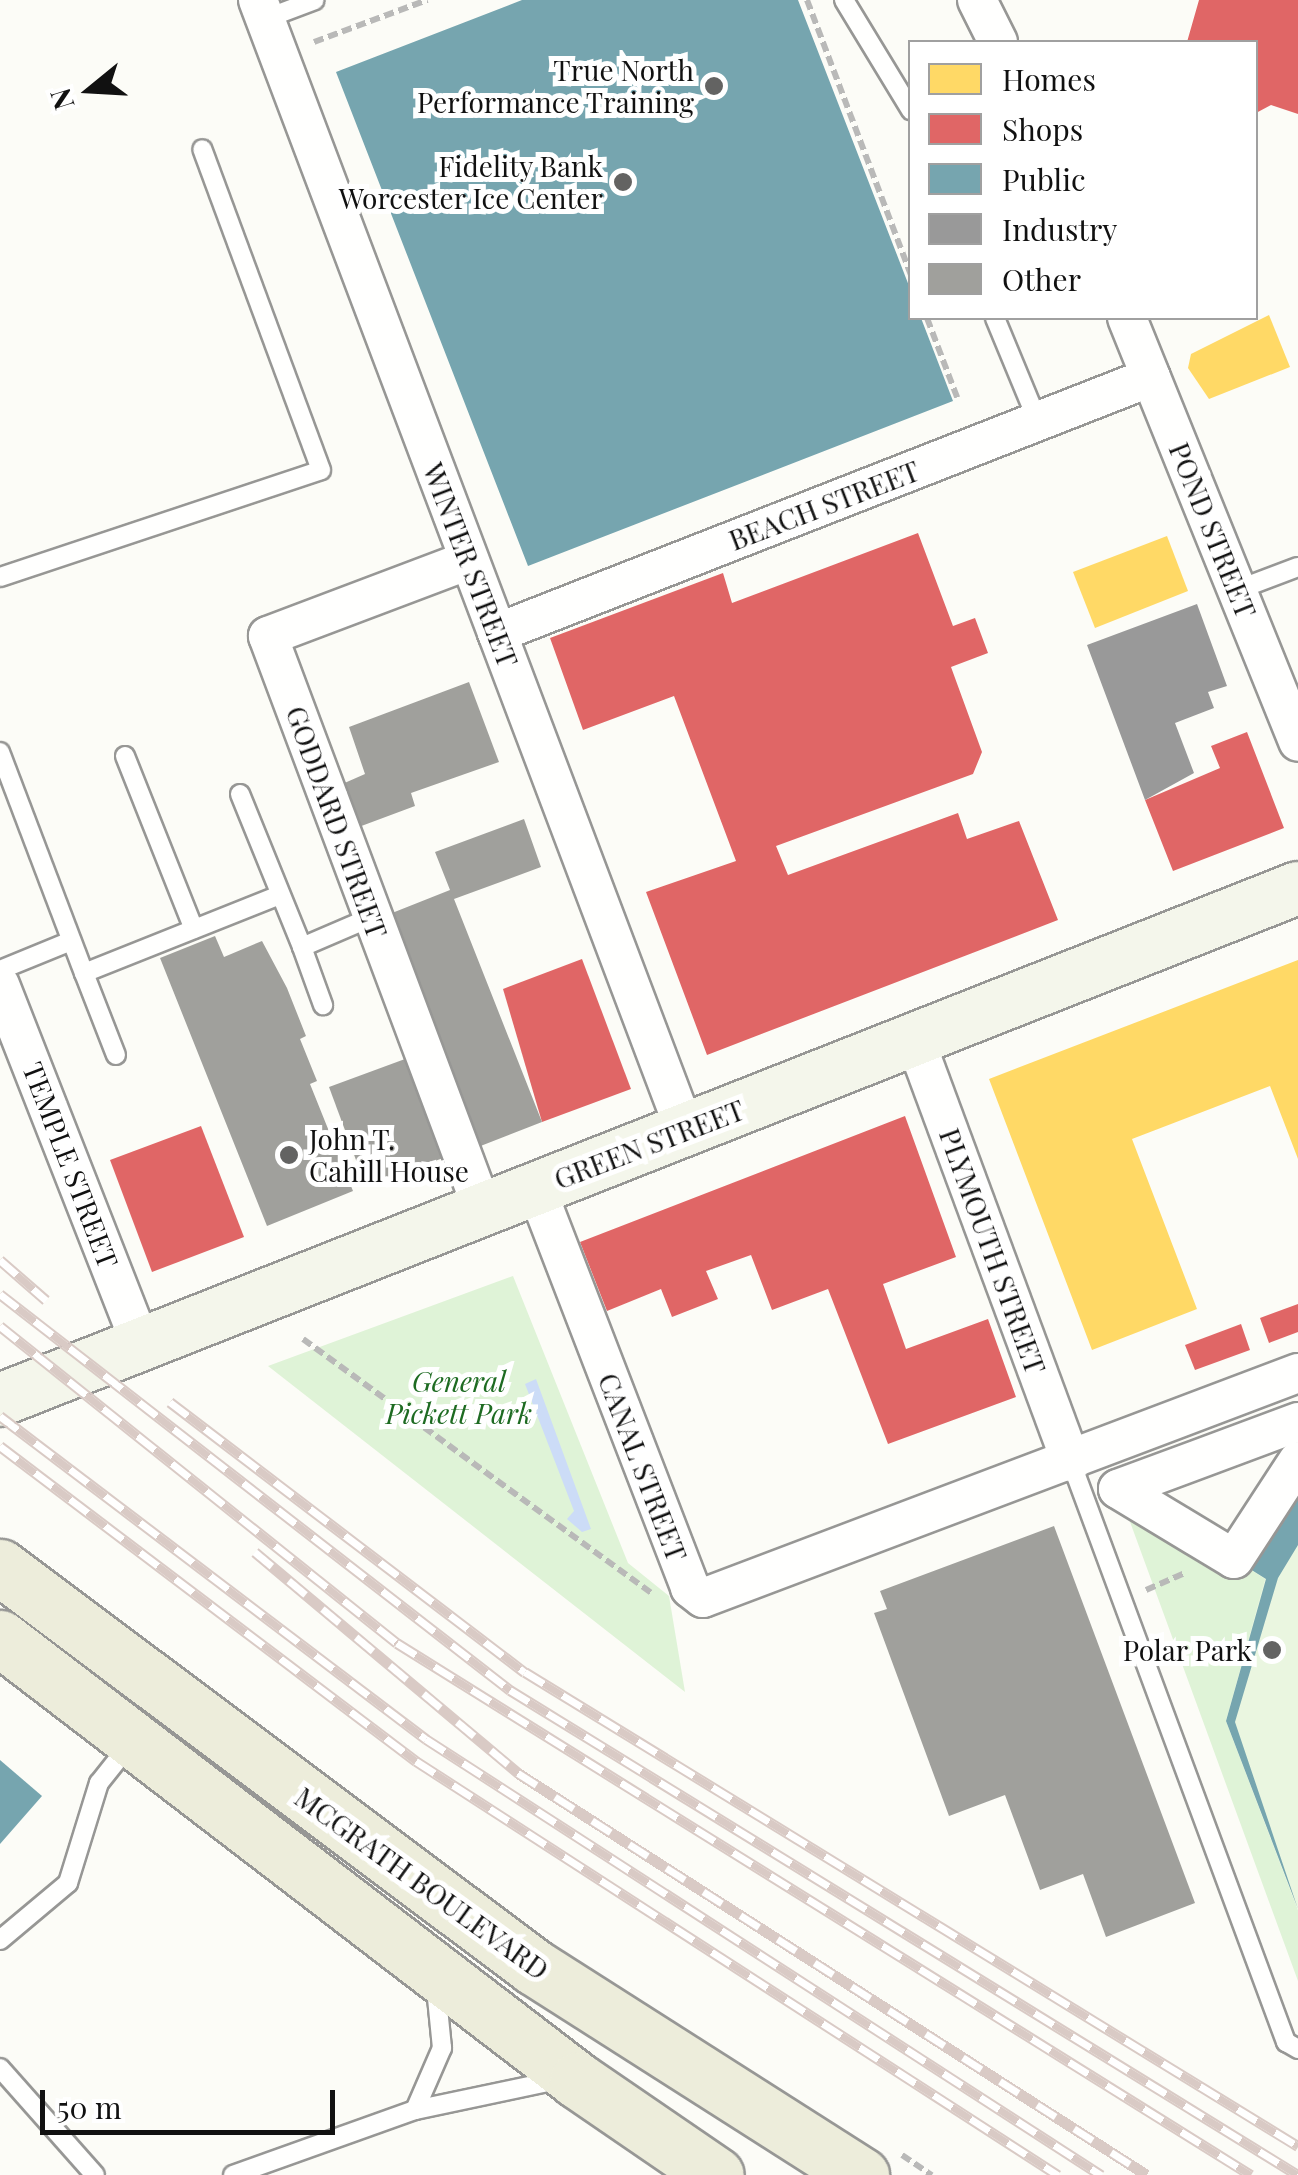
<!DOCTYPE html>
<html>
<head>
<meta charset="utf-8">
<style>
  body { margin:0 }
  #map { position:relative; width:1298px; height:2175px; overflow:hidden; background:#fcfcf7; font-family:"Playfair Display",serif }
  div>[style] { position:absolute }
  .green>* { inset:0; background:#dff3d7 }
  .pitch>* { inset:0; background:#eaf6e0 }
  .water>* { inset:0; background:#ccdcf7 }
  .homes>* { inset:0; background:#ffd966 }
  .shops>* { inset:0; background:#e06666 }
  .public>* { inset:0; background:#76a5af }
  .industry>* { inset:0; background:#999 }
  .building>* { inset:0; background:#a0a09c }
  .path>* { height:6px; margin-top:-3px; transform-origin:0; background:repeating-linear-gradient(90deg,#b9b9b8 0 10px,transparent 0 15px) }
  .roads { filter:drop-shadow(2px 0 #979795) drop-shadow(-2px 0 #979795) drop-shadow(0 2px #979795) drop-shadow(0 -2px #979795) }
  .lane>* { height:18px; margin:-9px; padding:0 9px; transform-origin:9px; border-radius:9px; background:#fffffe }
  .street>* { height:38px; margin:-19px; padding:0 19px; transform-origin:19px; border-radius:19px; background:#fffffe }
  .secondary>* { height:52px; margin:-26px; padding:0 26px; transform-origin:26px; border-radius:26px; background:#f4f6eb }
  .primary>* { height:55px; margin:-27.5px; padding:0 27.5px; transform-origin:27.5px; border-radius:27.5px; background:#ededdb }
  .rail>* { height:11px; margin-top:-5.5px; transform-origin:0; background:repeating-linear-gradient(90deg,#fff 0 22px,#d9cac5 0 44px); box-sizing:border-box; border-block:2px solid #d9cac5 }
  .dots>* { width:28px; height:28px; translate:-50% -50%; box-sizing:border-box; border:5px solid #fff; border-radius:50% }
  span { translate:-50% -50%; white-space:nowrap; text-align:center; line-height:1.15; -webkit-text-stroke:10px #fff; paint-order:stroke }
  .poi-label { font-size:28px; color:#111 }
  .right { translate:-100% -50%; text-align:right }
  .left { translate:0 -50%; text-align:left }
  .street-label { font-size:28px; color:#111 }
  .park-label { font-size:28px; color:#1e6b22; font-style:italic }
  .legend { position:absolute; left:908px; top:40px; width:350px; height:280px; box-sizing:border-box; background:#fff; border:2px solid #a0a0a0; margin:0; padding:12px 18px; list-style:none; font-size:30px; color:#111 }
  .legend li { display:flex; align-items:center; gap:20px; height:50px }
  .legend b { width:50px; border:2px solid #a0a0a0 }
  .north { position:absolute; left:40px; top:40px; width:100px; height:100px; -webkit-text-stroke:8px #fff; paint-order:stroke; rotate:252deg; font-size:28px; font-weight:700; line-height:40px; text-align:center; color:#111 }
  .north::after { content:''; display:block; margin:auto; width:35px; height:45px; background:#111; clip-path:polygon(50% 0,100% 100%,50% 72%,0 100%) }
  .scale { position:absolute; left:40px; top:2090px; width:295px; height:45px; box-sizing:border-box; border:5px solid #111; border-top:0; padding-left:12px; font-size:30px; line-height:35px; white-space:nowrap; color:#111; -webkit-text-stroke:8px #fff; paint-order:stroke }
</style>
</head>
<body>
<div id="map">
  <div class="green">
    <i style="clip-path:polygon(513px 1276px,628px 1563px,669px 1596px,685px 1692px,268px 1366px)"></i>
    <i style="clip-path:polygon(1118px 1489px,1266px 1579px,1226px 1721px,1298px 1910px,1298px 1981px)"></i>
  </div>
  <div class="pitch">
    <i style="clip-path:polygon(1298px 1461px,1298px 1910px,1226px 1721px,1265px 1579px,1234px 1559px)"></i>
  </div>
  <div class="water">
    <i style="clip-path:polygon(536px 1379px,591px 1529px,582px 1532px,567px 1519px,574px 1511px,525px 1384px)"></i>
  </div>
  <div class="homes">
    <i style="clip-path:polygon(1269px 315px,1290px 367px,1209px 399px,1188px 368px,1191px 354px)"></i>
    <i style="clip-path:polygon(1167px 536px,1188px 591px,1095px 628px,1073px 572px)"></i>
    <i style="clip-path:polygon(1298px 960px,1298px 1159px,1270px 1086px,1132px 1139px,1197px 1309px,1092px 1350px,989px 1079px)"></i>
  </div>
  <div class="shops">
    <i style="clip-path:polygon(1199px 0,1298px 0,1298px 114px,1271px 105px,1256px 113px,1256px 42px,1187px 42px)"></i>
    <i style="clip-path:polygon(918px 533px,953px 626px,975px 618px,988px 653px,951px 667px,982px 752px,973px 774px,776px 846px,788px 875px,958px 813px,967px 839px,1019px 821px,1058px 920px,707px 1055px,646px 892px,736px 861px,674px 696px,583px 730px,550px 638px,723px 573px,732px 603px)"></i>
    <i style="clip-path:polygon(1247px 732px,1284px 828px,1173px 871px,1145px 800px,1220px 768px,1211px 746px)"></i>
    <i style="clip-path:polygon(582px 959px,631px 1089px,542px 1122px,503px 989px)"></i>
    <i style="clip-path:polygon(905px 1116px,956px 1257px,883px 1284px,906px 1349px,988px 1319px,1016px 1397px,888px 1444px,828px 1289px,772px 1310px,751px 1255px,706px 1271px,718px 1299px,672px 1317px,661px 1289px,607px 1311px,580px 1242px)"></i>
    <i style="clip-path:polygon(201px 1126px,244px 1237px,152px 1272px,110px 1160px)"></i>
    <i style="clip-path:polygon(1298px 1304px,1298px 1332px,1269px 1343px,1260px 1318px)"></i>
    <i style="clip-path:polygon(1241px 1324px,1250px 1350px,1195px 1370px,1185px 1345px)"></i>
  </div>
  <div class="public">
    <i style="clip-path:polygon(522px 0,798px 0,911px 291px,911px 318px,921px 318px,953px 401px,528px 566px,336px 72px)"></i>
    <i style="clip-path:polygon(1298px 1461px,1298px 1545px,1278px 1578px,1235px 1722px,1298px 1909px,1226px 1721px,1266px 1579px,1234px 1559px)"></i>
    <i style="clip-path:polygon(0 1760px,42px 1796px,0 1844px)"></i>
  </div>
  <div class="industry">
    <i style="clip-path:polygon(1197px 604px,1227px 686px,1208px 692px,1214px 708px,1175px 723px,1194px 773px,1145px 800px,1087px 645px)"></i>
  </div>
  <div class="building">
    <i style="clip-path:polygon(469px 682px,499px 762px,411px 793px,415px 806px,356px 828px,340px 785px,365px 774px,349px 727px)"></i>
    <i style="clip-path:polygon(524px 819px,541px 867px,454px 899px,542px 1122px,478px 1147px,387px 915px,450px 890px,435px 852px)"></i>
    <i style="clip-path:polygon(215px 936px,224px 957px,262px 941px,287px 988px,306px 1036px,300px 1039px,317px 1081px,310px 1084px,353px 1191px,267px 1226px,160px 958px)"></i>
    <i style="clip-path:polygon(405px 1059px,443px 1158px,366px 1187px,329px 1087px)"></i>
    <i style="clip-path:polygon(1054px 1526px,1195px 1903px,1106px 1937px,1083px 1874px,1040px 1890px,1005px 1795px,949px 1816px,874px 1613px,887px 1609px,880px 1591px)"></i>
  </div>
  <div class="path">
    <i style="left:807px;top:0;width:294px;rotate:69.3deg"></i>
    <i style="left:314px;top:42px;width:121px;rotate:-20.4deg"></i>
    <i style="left:927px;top:318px;width:85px;rotate:69.2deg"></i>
    <i style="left:303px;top:1339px;width:431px;rotate:36.1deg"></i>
    <i style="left:1146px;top:1590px;width:43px;rotate:-23.6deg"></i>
    <i style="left:902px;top:2155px;width:36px;rotate:34deg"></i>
  </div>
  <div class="roads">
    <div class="lane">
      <i style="left:844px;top:0;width:129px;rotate:58.7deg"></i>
      <i style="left:265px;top:19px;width:53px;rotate:-20.8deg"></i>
      <i style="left:995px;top:318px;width:113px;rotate:67.5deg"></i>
      <i style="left:0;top:577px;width:338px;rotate:-18.4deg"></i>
      <i style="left:321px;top:470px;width:342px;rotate:-110.3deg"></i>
      <i style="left:1237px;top:590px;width:65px;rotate:-20.7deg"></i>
      <i style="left:0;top:752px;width:236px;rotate:69.2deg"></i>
      <i style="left:84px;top:973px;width:211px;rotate:-21.7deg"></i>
      <i style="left:125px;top:756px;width:186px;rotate:68.3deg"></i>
      <i style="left:240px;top:794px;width:165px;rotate:67.9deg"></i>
      <i style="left:302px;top:947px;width:76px;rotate:-23.2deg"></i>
      <i style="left:302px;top:947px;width:62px;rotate:70.1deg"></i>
      <i style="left:0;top:970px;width:77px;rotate:-22.2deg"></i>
      <i style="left:84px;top:973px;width:88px;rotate:68.7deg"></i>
      <i style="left:1071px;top:1462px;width:619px;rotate:69.66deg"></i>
      <i style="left:1286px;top:2042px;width:14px;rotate:30deg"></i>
      <i style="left:0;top:1940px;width:89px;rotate:-40deg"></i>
      <i style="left:68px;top:1883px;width:105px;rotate:-72.8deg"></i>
      <i style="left:99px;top:1783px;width:50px;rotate:-51.5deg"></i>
      <i style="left:0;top:2068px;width:143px;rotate:48.4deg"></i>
      <i style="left:415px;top:2110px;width:68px;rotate:-66.5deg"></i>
      <i style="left:442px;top:2048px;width:60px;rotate:-95.7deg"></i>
      <i style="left:233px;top:2175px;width:193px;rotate:-19.7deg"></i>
      <i style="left:415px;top:2110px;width:145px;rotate:-11.9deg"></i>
    </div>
    <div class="street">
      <i style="left:258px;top:0;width:1208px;rotate:69.3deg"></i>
      <i style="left:977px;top:0;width:47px;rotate:63.4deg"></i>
      <i style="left:1127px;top:318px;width:457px;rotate:68deg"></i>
      <i style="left:469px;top:560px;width:215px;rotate:159.3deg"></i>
      <i style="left:268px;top:636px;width:613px;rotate:69.47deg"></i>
      <i style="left:497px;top:633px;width:702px;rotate:-21.38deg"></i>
      <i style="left:0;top:985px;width:387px;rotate:68.6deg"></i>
      <i style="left:915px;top:1040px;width:450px;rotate:69.7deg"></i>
      <i style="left:536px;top:1188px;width:429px;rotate:68.9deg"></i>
      <i style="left:690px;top:1588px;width:16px;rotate:38deg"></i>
      <i style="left:703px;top:1598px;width:636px;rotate:-20.71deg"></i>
      <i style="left:1298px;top:1422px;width:192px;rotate:159.6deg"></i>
      <i style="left:1118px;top:1489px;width:135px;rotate:31.1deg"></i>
      <i style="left:1234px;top:1559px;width:117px;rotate:-56.9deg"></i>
    </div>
    <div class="secondary">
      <i style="left:0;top:1400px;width:1395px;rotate:-21.53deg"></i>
    </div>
    <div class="primary">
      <i style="left:0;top:1567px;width:667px;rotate:36.84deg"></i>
      <i style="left:534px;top:1967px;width:388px;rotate:32.5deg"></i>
      <i style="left:0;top:1638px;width:727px;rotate:37.45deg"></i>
      <i style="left:577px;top:2080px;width:168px;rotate:34.4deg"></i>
    </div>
  </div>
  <div class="rail">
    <i style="left:0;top:1260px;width:61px;rotate:41deg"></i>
    <i style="left:0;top:1294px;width:646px;rotate:37.83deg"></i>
    <i style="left:510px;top:1690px;width:925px;rotate:31.61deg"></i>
    <i style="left:0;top:1326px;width:508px;rotate:38.61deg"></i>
    <i style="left:397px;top:1643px;width:1006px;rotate:31.92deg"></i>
    <i style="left:170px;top:1402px;width:446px;rotate:37.3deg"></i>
    <i style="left:525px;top:1672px;width:907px;rotate:31.52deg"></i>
    <i style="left:0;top:1416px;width:535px;rotate:37.17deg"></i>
    <i style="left:426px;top:1739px;width:804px;rotate:32.86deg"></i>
    <i style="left:0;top:1446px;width:522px;rotate:37.13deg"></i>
    <i style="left:416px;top:1761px;width:764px;rotate:32.82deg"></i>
    <i style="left:255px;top:1552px;width:344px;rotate:40deg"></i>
    <i style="left:518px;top:1773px;width:746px;rotate:32.58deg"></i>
  </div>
  <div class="dots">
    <i style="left:714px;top:86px;background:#636362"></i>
    <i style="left:623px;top:182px;background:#636362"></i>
    <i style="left:289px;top:1155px;background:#636362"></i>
    <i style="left:1272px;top:1650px;background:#636362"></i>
  </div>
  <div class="poi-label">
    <span class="right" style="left:694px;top:86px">True North<br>Performance Training</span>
    <span class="right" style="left:603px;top:182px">Fidelity Bank<br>Worcester Ice Center</span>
    <span class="left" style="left:309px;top:1155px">John T.<br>Cahill House</span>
    <span class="right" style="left:1252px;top:1650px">Polar Park</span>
  </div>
  <div class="street-label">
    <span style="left:824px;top:505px;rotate:-21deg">BEACH STREET</span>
    <span style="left:1213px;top:530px;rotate:68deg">POND STREET</span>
    <span style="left:471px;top:565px;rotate:69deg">WINTER STREET</span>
    <span style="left:337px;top:822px;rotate:70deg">GODDARD STREET</span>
    <span style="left:649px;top:1144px;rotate:-21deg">GREEN STREET</span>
    <span style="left:71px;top:1165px;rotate:69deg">TEMPLE STREET</span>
    <span style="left:993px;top:1251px;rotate:70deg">PLYMOUTH STREET</span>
    <span style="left:643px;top:1467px;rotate:69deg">CANAL STREET</span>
    <span style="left:422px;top:1883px;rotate:36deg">MCGRATH BOULEVARD</span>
  </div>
  <div class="park-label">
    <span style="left:459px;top:1397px">General<br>Pickett Park</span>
  </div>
  <ul class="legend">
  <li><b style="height:28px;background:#ffd966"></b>Homes</li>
  <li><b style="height:28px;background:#e06666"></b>Shops</li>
  <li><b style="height:28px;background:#76a5af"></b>Public</li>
  <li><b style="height:28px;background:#999"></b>Industry</li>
  <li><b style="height:28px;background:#a0a09c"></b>Other</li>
  </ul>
  <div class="north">N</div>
  <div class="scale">50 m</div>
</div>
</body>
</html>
